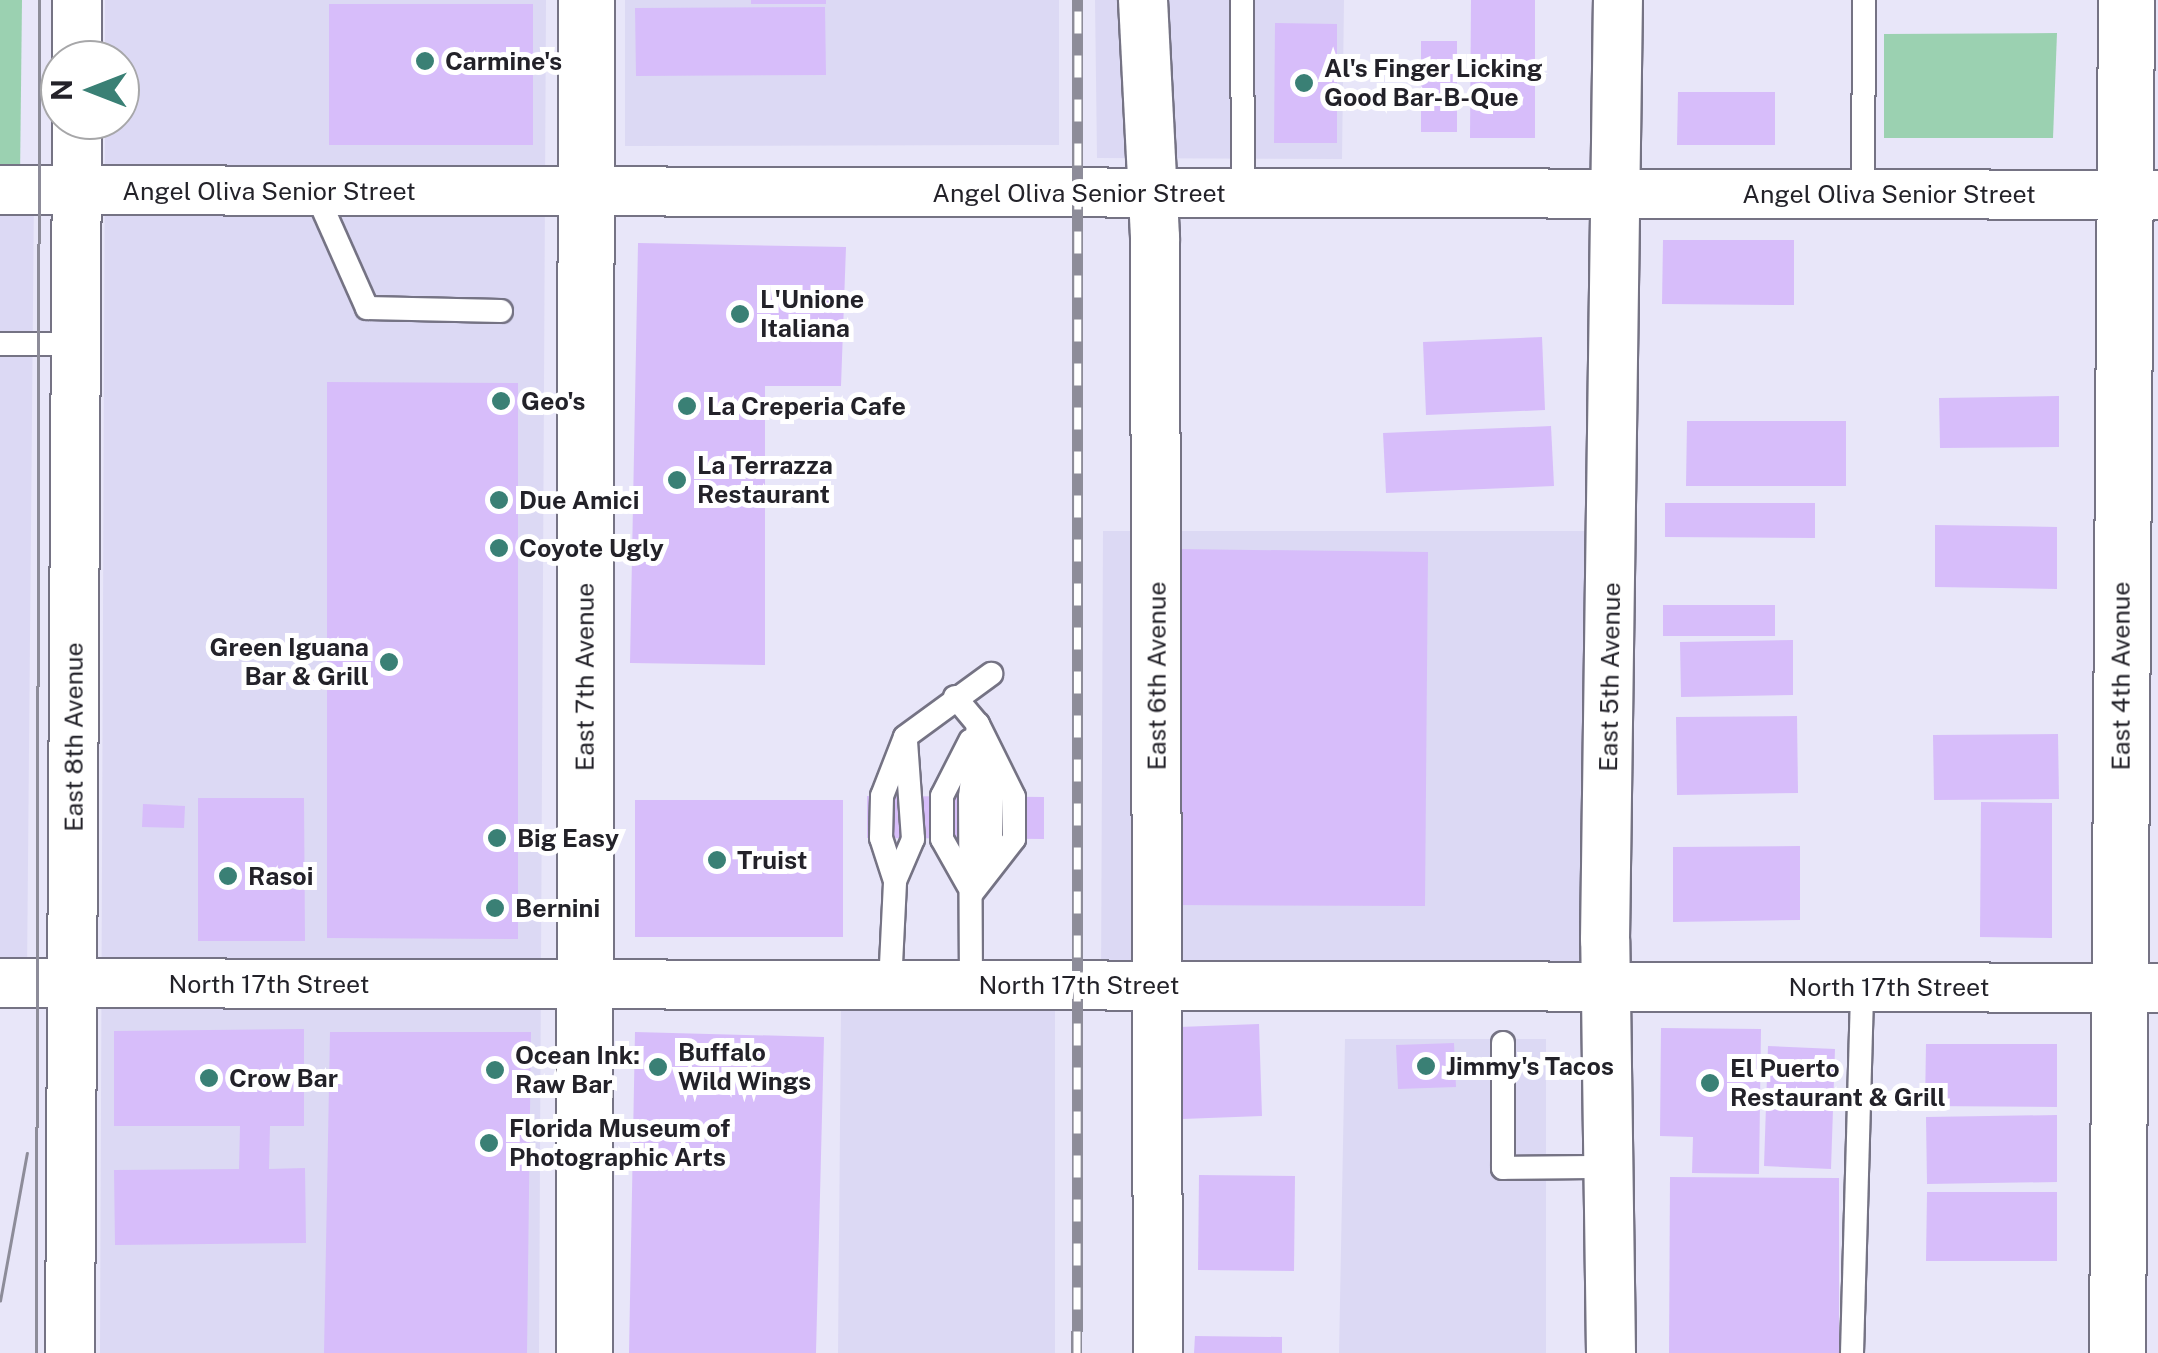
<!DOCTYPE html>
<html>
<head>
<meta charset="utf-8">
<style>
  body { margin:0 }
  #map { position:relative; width:2158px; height:1353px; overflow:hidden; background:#e8e6f9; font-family:"Public Sans",sans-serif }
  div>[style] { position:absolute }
  .built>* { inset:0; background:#dcd9f4 }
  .green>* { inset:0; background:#9bd1b1 }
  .building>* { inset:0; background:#d7bdfa }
  .roads { filter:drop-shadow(2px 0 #757384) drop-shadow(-2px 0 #757384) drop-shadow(0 2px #757384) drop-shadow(0 -2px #757384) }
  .service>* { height:22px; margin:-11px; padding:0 11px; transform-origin:11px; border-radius:11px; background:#fff }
  .minor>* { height:48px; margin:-24px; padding:0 24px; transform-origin:24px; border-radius:24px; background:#fff }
  .tertiary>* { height:55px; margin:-27.5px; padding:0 27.5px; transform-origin:27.5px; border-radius:27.5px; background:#fff }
  .tram>* { height:2.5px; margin:-1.25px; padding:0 1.25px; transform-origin:1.25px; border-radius:1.25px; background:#8d8c99 }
  .rail>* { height:11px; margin-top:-5.5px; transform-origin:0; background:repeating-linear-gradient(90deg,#fff 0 22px,#8d8c99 0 44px); box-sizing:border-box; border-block:2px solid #8d8c99 }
  .dots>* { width:28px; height:28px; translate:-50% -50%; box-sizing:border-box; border:5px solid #fff; border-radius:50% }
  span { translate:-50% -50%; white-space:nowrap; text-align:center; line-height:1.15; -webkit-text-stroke:10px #fff; paint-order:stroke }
  .poi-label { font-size:25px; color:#232229; font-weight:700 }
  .left { translate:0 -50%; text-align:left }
  .right { translate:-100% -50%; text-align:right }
  .street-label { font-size:25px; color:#232229 }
  .north { position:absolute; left:40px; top:40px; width:100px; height:100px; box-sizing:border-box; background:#fff; border:2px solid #a7a7a9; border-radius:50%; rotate:270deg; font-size:28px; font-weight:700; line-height:40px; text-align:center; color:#232229 }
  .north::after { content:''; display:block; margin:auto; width:35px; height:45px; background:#3a8075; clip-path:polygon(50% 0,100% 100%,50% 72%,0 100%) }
</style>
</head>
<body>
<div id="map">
  <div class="built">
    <i style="clip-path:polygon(105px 0,546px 0,539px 1353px,100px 1353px,105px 120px,120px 120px,120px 60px,105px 60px)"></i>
    <i style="clip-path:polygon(625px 0,1059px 0,1059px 145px,625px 146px)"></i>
    <i style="clip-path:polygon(1095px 0,1344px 0,1342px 159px,1097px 158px)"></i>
    <i style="clip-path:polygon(0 192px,34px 192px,27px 976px,0 976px)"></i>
    <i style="clip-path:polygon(1103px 531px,1601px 531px,1601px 985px,1101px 985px)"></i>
    <i style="clip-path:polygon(1055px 1006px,1055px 1353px,838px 1353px,841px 1009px)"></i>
    <i style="clip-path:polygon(1345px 1039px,1546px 1039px,1546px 1353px,1339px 1353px)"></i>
  </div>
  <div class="green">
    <i style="clip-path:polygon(0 0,22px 0,20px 178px,0 178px)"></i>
    <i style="clip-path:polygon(2057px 33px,2053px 138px,1884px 138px,1884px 34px)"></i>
  </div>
  <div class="building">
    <i style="clip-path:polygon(751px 0,826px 0,826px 4px,751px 4px)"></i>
    <i style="clip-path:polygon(1471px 0,1535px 0,1535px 138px,1470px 138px)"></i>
    <i style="clip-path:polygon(329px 4px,533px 4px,533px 145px,329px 145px)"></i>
    <i style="clip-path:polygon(825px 7px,826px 75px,636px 76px,635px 8px)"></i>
    <i style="clip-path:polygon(1275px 23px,1337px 24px,1337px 143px,1274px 143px)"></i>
    <i style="clip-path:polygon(1421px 41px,1457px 41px,1457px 132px,1421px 132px)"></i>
    <i style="clip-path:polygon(1678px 92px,1775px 92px,1775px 145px,1677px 145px)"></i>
    <i style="clip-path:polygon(1663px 240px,1794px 240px,1794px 305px,1662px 304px)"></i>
    <i style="clip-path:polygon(638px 243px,846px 247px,841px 386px,765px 386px,765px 665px,630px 663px)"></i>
    <i style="clip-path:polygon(1542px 337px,1545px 410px,1426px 415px,1423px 342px)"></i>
    <i style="clip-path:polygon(327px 382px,518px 383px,518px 939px,327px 938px)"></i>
    <i style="clip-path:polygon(2059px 396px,2059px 447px,1940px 448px,1939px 398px)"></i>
    <i style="clip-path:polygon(1687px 421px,1846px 421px,1846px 486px,1686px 486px)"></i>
    <i style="clip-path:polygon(1551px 426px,1554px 486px,1386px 493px,1383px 433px)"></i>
    <i style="clip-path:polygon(1665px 503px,1815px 503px,1815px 538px,1665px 537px)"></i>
    <i style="clip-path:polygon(1935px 525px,2057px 527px,2057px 589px,1935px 587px)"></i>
    <i style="clip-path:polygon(1177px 549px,1428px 552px,1425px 906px,1175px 905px)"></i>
    <i style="clip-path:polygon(1663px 605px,1775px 605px,1775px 636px,1663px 636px)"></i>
    <i style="clip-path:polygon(1793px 640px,1793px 695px,1681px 697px,1680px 642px)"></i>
    <i style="clip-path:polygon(1797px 716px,1798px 793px,1677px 795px,1676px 717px)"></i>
    <i style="clip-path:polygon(2058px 734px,2059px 799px,1934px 800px,1933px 735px)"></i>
    <i style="clip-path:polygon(867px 796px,1044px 797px,1044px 839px,867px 838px)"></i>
    <i style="clip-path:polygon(198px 798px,304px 798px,305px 941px,198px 941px)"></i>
    <i style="clip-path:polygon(635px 800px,843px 800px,843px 937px,635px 937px)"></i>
    <i style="clip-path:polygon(1981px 802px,2052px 803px,2052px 938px,1980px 937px)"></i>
    <i style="clip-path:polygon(143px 804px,185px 806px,184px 828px,142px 827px)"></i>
    <i style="clip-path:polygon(1800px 846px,1800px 920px,1673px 922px,1673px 847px)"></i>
    <i style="clip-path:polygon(1259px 1024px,1262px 1116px,1182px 1119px,1179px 1027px)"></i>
    <i style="clip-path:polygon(1661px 1028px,1761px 1029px,1759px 1174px,1692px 1173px,1693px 1137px,1660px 1136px)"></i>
    <i style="clip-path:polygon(304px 1029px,304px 1126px,270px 1126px,269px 1169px,305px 1168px,306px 1243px,115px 1245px,114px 1170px,239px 1169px,240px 1126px,114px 1126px,114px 1031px)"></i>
    <i style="clip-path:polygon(330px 1032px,531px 1032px,527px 1353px,324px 1353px)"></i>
    <i style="clip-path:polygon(635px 1032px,824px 1037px,816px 1353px,629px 1353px)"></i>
    <i style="clip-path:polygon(1454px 1043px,1456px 1087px,1398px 1089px,1396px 1045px)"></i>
    <i style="clip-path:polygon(1926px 1044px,2057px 1044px,2057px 1107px,1925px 1106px)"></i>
    <i style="clip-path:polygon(1768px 1046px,1835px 1049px,1831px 1169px,1764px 1166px)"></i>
    <i style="clip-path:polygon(2057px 1115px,2057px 1182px,1927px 1184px,1926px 1117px)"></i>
    <i style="clip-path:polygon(1199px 1175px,1295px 1176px,1294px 1271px,1198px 1270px)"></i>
    <i style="clip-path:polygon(1670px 1177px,1839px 1178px,1839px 1353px,1669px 1353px)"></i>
    <i style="clip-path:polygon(1927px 1192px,2057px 1192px,2057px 1261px,1926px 1261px)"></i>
    <i style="clip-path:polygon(1195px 1336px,1282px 1337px,1282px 1353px,1194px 1353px)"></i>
  </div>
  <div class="roads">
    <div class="service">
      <i style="left:1242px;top:0;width:193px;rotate:89.7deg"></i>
      <i style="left:315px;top:191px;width:128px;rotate:66deg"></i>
      <i style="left:367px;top:308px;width:134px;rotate:1.3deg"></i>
      <i style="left:1863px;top:194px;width:194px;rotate:-89.7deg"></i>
      <i style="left:0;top:344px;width:75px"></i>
      <i style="left:955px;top:697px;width:35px;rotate:50deg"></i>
      <i style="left:978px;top:724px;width:81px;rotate:63.7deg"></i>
      <i style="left:1014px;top:797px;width:42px;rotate:90deg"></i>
      <i style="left:1014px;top:839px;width:68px;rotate:127.9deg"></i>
      <i style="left:979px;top:872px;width:35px;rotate:-70deg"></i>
      <i style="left:991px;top:839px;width:42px;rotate:-88.6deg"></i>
      <i style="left:992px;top:797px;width:46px;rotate:-101.3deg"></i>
      <i style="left:895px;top:881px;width:46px;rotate:-66.8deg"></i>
      <i style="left:913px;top:839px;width:98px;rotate:-94.1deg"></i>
      <i style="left:968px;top:885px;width:53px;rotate:-119.5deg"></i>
      <i style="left:942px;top:839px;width:43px;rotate:-90deg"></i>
      <i style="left:942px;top:796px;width:62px;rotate:-63deg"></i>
      <i style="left:890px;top:985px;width:104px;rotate:-87.2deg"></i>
      <i style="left:895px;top:881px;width:45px;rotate:-108deg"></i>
      <i style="left:881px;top:838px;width:42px;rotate:-88.6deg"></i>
      <i style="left:882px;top:796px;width:63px;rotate:-68.7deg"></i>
      <i style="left:905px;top:737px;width:107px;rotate:-36.2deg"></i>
      <i style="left:971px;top:985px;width:188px;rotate:-90.3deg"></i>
      <i style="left:970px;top:797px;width:73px;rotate:-83.7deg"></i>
      <i style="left:1503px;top:1043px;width:125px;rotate:90deg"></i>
      <i style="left:1503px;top:1168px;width:104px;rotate:-0.6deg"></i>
      <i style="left:1852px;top:1353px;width:366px;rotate:-88.4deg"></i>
    </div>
    <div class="minor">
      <i style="left:1143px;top:0;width:237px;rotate:87.1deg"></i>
      <i style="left:1155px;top:237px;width:1116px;rotate:89.85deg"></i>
      <i style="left:77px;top:60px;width:60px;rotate:-90deg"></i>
      <i style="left:0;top:190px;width:2158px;rotate:0.13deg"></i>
      <i style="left:0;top:983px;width:2158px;rotate:0.13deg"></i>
      <i style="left:70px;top:1353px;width:1233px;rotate:-89.67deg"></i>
      <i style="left:1611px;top:1353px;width:413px;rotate:-90.8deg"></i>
      <i style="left:1605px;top:940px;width:940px;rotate:-89.21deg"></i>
    </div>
    <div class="tertiary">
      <i style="left:584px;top:1353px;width:1353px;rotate:-89.92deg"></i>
      <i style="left:2117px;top:1353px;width:1353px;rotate:-89.62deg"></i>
    </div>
  </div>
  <div class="tram">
    <i style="left:0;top:1301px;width:150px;rotate:-79.7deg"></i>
    <i style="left:36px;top:1353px;width:1353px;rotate:-89.87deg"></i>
  </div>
  <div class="rail">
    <i style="left:1077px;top:1353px;width:1353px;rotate:-89.96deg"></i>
  </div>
  <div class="dots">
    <i style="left:425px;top:61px;background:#3a8075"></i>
    <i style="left:1304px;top:83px;background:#3a8075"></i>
    <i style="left:740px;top:314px;background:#3a8075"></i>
    <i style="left:501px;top:401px;background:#3a8075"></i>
    <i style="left:687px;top:406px;background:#3a8075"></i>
    <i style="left:677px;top:480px;background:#3a8075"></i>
    <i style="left:499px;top:500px;background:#3a8075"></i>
    <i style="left:499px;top:548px;background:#3a8075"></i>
    <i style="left:389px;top:662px;background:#3a8075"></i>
    <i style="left:497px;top:838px;background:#3a8075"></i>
    <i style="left:717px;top:860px;background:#3a8075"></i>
    <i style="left:228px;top:876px;background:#3a8075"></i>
    <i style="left:495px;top:908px;background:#3a8075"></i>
    <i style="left:1426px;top:1066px;background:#3a8075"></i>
    <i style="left:658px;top:1067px;background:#3a8075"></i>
    <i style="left:495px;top:1070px;background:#3a8075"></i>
    <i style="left:209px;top:1078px;background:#3a8075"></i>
    <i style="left:1710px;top:1083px;background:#3a8075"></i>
    <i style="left:489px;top:1143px;background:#3a8075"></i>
  </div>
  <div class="poi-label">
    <span class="left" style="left:445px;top:61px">Carmine's</span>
    <span class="left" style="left:1324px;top:83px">Al's Finger Licking<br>Good Bar-B-Que</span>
    <span class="left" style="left:760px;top:314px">L'Unione<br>Italiana</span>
    <span class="left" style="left:521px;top:401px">Geo's</span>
    <span class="left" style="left:707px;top:406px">La Creperia Cafe</span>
    <span class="left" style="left:697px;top:480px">La Terrazza<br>Restaurant</span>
    <span class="left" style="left:519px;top:500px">Due Amici</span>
    <span class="left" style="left:519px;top:548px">Coyote Ugly</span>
    <span class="right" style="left:369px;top:662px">Green Iguana<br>Bar &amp; Grill</span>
    <span class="left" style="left:517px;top:838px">Big Easy</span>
    <span class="left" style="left:737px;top:860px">Truist</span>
    <span class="left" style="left:248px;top:876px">Rasoi</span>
    <span class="left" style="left:515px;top:908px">Bernini</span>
    <span class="left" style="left:678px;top:1067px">Buffalo<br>Wild Wings</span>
    <span class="left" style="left:515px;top:1070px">Ocean Ink:<br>Raw Bar</span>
    <span class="left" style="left:1446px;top:1066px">Jimmy's Tacos</span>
    <span class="left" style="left:1730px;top:1083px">El Puerto<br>Restaurant &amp; Grill</span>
    <span class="left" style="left:229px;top:1078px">Crow Bar</span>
    <span class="left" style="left:509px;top:1143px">Florida Museum of<br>Photographic Arts</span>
  </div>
  <div class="street-label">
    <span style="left:269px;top:191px">Angel Oliva Senior Street</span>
    <span style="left:1079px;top:193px">Angel Oliva Senior Street</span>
    <span style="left:1889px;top:194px">Angel Oliva Senior Street</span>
    <span style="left:1157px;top:676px;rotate:-90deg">East 6th Avenue</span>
    <span style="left:2121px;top:676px;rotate:-90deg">East 4th Avenue</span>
    <span style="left:585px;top:677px;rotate:-90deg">East 7th Avenue</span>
    <span style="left:1610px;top:677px;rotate:-89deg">East 5th Avenue</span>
    <span style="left:74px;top:737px;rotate:-90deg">East 8th Avenue</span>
    <span style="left:269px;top:984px">North 17th Street</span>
    <span style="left:1079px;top:985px">North 17th Street</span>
    <span style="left:1889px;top:987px">North 17th Street</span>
  </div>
  <div class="north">N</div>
</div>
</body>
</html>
